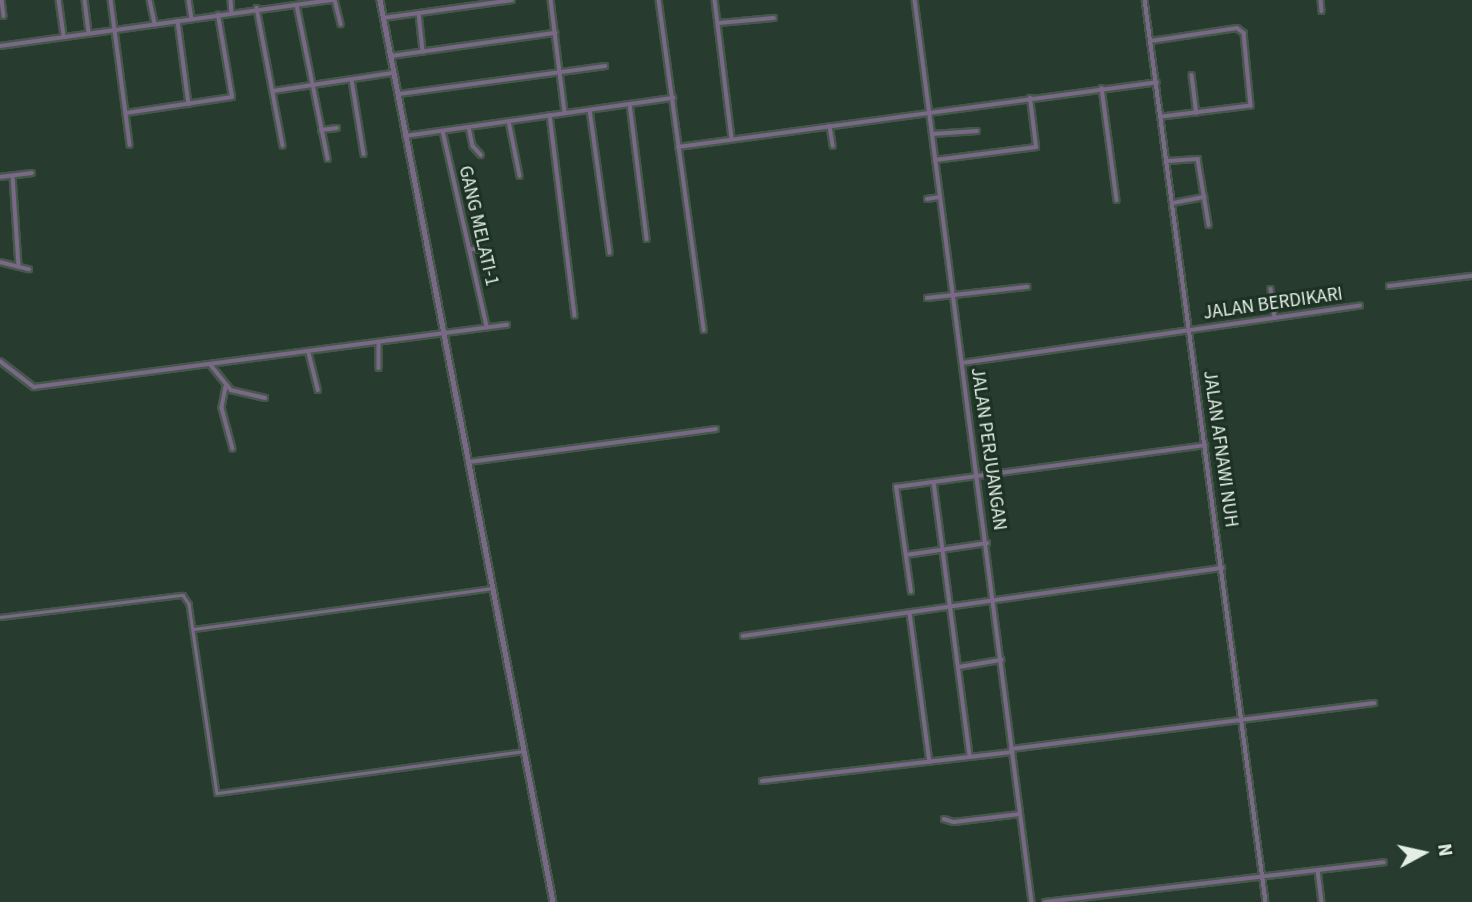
<!DOCTYPE html>
<html>
<head>
<meta charset="utf-8">
<style>
  body { margin:0 }
  #map { position:relative; width:1472px; height:902px; overflow:hidden; background:#273b2e; font-family:"Source Sans 3",sans-serif }
  div>[style] { position:absolute }
  .roads { filter:drop-shadow(2px 0 #45584b) drop-shadow(-2px 0 #45584b) drop-shadow(0 2px #45584b) drop-shadow(0 -2px #45584b) }
  .pedestrian>* { height:2.5px; margin:-1.25px; padding:0 1.25px; transform-origin:1.25px; border-radius:1.25px; background:#796886 }
  .minor>* { height:3.5px; margin:-1.75px; padding:0 1.75px; transform-origin:1.75px; border-radius:1.75px; background:#796886 }
  .tertiary>* { height:4.5px; margin:-2.25px; padding:0 2.25px; transform-origin:2.25px; border-radius:2.25px; background:#796886 }
  span { translate:-50% -50%; white-space:nowrap; text-align:center; line-height:1.15; -webkit-text-stroke:6px #1d3124; paint-order:stroke }
  .street-label { font-size:19px; color:#e3efe6 }
  .north { position:absolute; left:1388px; top:818px; width:70px; height:70px; -webkit-text-stroke:5px #1d3124; paint-order:stroke; rotate:82deg; font-size:19px; font-weight:700; line-height:28px; text-align:center; color:#e3efe6 }
  .north::after { content:''; display:block; margin:auto; width:24px; height:32px; background:#e3efe6; clip-path:polygon(50% 0,100% 100%,50% 72%,0 100%) }
</style>
</head>
<body>
<div id="map">
  <div class="roads">
    <div class="pedestrian">
      <i style="left:0;top:617px;width:184px;rotate:-6.9deg"></i>
      <i style="left:183px;top:595px;width:11px;rotate:56deg"></i>
      <i style="left:189px;top:604px;width:191px;rotate:81.6deg"></i>
      <i style="left:217px;top:793px;width:308px;rotate:-7.8deg"></i>
      <i style="left:193px;top:629px;width:301px;rotate:-7.8deg"></i>
    </div>
    <div class="minor">
      <i style="left:2px;top:0;width:16px;rotate:83deg"></i>
      <i style="left:59px;top:0;width:36px;rotate:82deg"></i>
      <i style="left:85px;top:0;width:33px;rotate:83deg"></i>
      <i style="left:111px;top:0;width:146px;rotate:82.5deg"></i>
      <i style="left:150px;top:0;width:25px;rotate:78deg"></i>
      <i style="left:189px;top:0;width:19px;rotate:81deg"></i>
      <i style="left:231px;top:0;width:13px;rotate:86deg"></i>
      <i style="left:335px;top:0;width:25px;rotate:76deg"></i>
      <i style="left:551px;top:0;width:113px;rotate:82.9deg"></i>
      <i style="left:659px;top:0;width:333px;rotate:82.2deg"></i>
      <i style="left:715px;top:0;width:140px;rotate:83deg"></i>
      <i style="left:915px;top:0;width:910px;rotate:82.61deg"></i>
      <i style="left:1145px;top:0;width:910px;rotate:82.36deg"></i>
      <i style="left:1321px;top:0;width:11px;rotate:85deg"></i>
      <i style="left:297px;top:5px;width:157px;rotate:78.6deg"></i>
      <i style="left:257px;top:8px;width:140px;rotate:79.3deg"></i>
      <i style="left:419px;top:13px;width:39px;rotate:84deg"></i>
      <i style="left:383px;top:18px;width:130px;rotate:-7.9deg"></i>
      <i style="left:178px;top:21px;width:84px;rotate:82.5deg"></i>
      <i style="left:718px;top:23px;width:56px;rotate:-5.1deg"></i>
      <i style="left:1151px;top:41px;width:87px;rotate:-8.6deg"></i>
      <i style="left:1237px;top:28px;width:9px;rotate:36deg"></i>
      <i style="left:1244px;top:33px;width:73px;rotate:84.5deg"></i>
      <i style="left:1251px;top:106px;width:91px;rotate:173deg"></i>
      <i style="left:0;top:46px;width:336px;rotate:-7.9deg"></i>
      <i style="left:391px;top:56px;width:166px;rotate:-8deg"></i>
      <i style="left:1192px;top:75px;width:38px;rotate:83deg"></i>
      <i style="left:352px;top:80px;width:75px;rotate:80.8deg"></i>
      <i style="left:1102px;top:88px;width:113px;rotate:82.4deg"></i>
      <i style="left:273px;top:91px;width:120px;rotate:-8.6deg"></i>
      <i style="left:399px;top:94px;width:208px;rotate:-7.7deg"></i>
      <i style="left:630px;top:104px;width:136px;rotate:82.8deg"></i>
      <i style="left:590px;top:110px;width:144px;rotate:82deg"></i>
      <i style="left:126px;top:113px;width:107px;rotate:-8.6deg"></i>
      <i style="left:232px;top:97px;width:83px;rotate:-99.7deg"></i>
      <i style="left:550px;top:115px;width:202px;rotate:82.9deg"></i>
      <i style="left:509px;top:121px;width:56px;rotate:78.7deg"></i>
      <i style="left:830px;top:126px;width:20px;rotate:81deg"></i>
      <i style="left:469px;top:127px;width:19px;rotate:78deg"></i>
      <i style="left:473px;top:146px;width:12px;rotate:48deg"></i>
      <i style="left:321px;top:130px;width:16px;rotate:-7deg"></i>
      <i style="left:443px;top:131px;width:201px;rotate:77.3deg"></i>
      <i style="left:932px;top:134px;width:45px;rotate:-3.8deg"></i>
      <i style="left:405px;top:136px;width:271px;rotate:-8.1deg"></i>
      <i style="left:678px;top:147px;width:483px;rotate:-7.7deg"></i>
      <i style="left:935px;top:160px;width:102px;rotate:-7.3deg"></i>
      <i style="left:1036px;top:147px;width:49px;rotate:-97deg"></i>
      <i style="left:1168px;top:161px;width:30px;rotate:-4deg"></i>
      <i style="left:1198px;top:159px;width:67px;rotate:80.5deg"></i>
      <i style="left:13px;top:176px;width:91px;rotate:86.2deg"></i>
      <i style="left:0;top:177px;width:32px;rotate:-7deg"></i>
      <i style="left:927px;top:199px;width:13px;rotate:-9deg"></i>
      <i style="left:1173px;top:203px;width:32px;rotate:-11deg"></i>
      <i style="left:469px;top:249px;width:18px;rotate:3deg"></i>
      <i style="left:0;top:262px;width:30px;rotate:14deg"></i>
      <i style="left:1389px;top:286px;width:84px;rotate:-6.9deg"></i>
      <i style="left:1271px;top:289px;width:29px;rotate:82deg"></i>
      <i style="left:927px;top:298px;width:101px;rotate:-6.3deg"></i>
      <i style="left:379px;top:342px;width:26px;rotate:90deg"></i>
      <i style="left:309px;top:353px;width:38px;rotate:76deg"></i>
      <i style="left:0;top:361px;width:43px;rotate:37.4deg"></i>
      <i style="left:34px;top:387px;width:477px;rotate:-7.5deg"></i>
      <i style="left:962px;top:363px;width:402px;rotate:-8.2deg"></i>
      <i style="left:211px;top:365px;width:32px;rotate:51deg"></i>
      <i style="left:231px;top:390px;width:35px;rotate:13deg"></i>
      <i style="left:226px;top:387px;width:21px;rotate:101deg"></i>
      <i style="left:222px;top:408px;width:42px;rotate:75deg"></i>
      <i style="left:469px;top:462px;width:249px;rotate:-7.6deg"></i>
      <i style="left:934px;top:482px;width:277px;rotate:82.5deg"></i>
      <i style="left:906px;top:555px;width:82px;rotate:-8.4deg"></i>
      <i style="left:911px;top:592px;width:106px;rotate:-98.1deg"></i>
      <i style="left:896px;top:487px;width:312px;rotate:-7.7deg"></i>
      <i style="left:910px;top:613px;width:150px;rotate:82.4deg"></i>
      <i style="left:743px;top:636px;width:484px;rotate:-8.1deg"></i>
      <i style="left:959px;top:667px;width:43px;rotate:-9.5deg"></i>
      <i style="left:1011px;top:749px;width:366px;rotate:-7.2deg"></i>
      <i style="left:762px;top:781px;width:252px;rotate:-6.6deg"></i>
      <i style="left:944px;top:819px;width:10px;rotate:17deg"></i>
      <i style="left:954px;top:822px;width:66px;rotate:-6.9deg"></i>
      <i style="left:1318px;top:870px;width:32px;rotate:83deg"></i>
      <i style="left:1045px;top:902px;width:341px;rotate:-6.7deg"></i>
    </div>
    <div class="tertiary">
      <i style="left:380px;top:0;width:918px;rotate:79.14deg"></i>
    </div>
  </div>
  <div class="street-label">
    <span style="left:478px;top:226px;rotate:77deg">GANG MELATI-1</span>
    <span style="left:1273px;top:304px;rotate:-8deg">JALAN BERDIKARI</span>
    <span style="left:988px;top:449px;rotate:82deg">JALAN PERJUANGAN</span>
    <span style="left:1220px;top:449px;rotate:82deg">JALAN AFNAWI NUH</span>
  </div>
  <div class="north">N</div>
</div>
</body>
</html>
